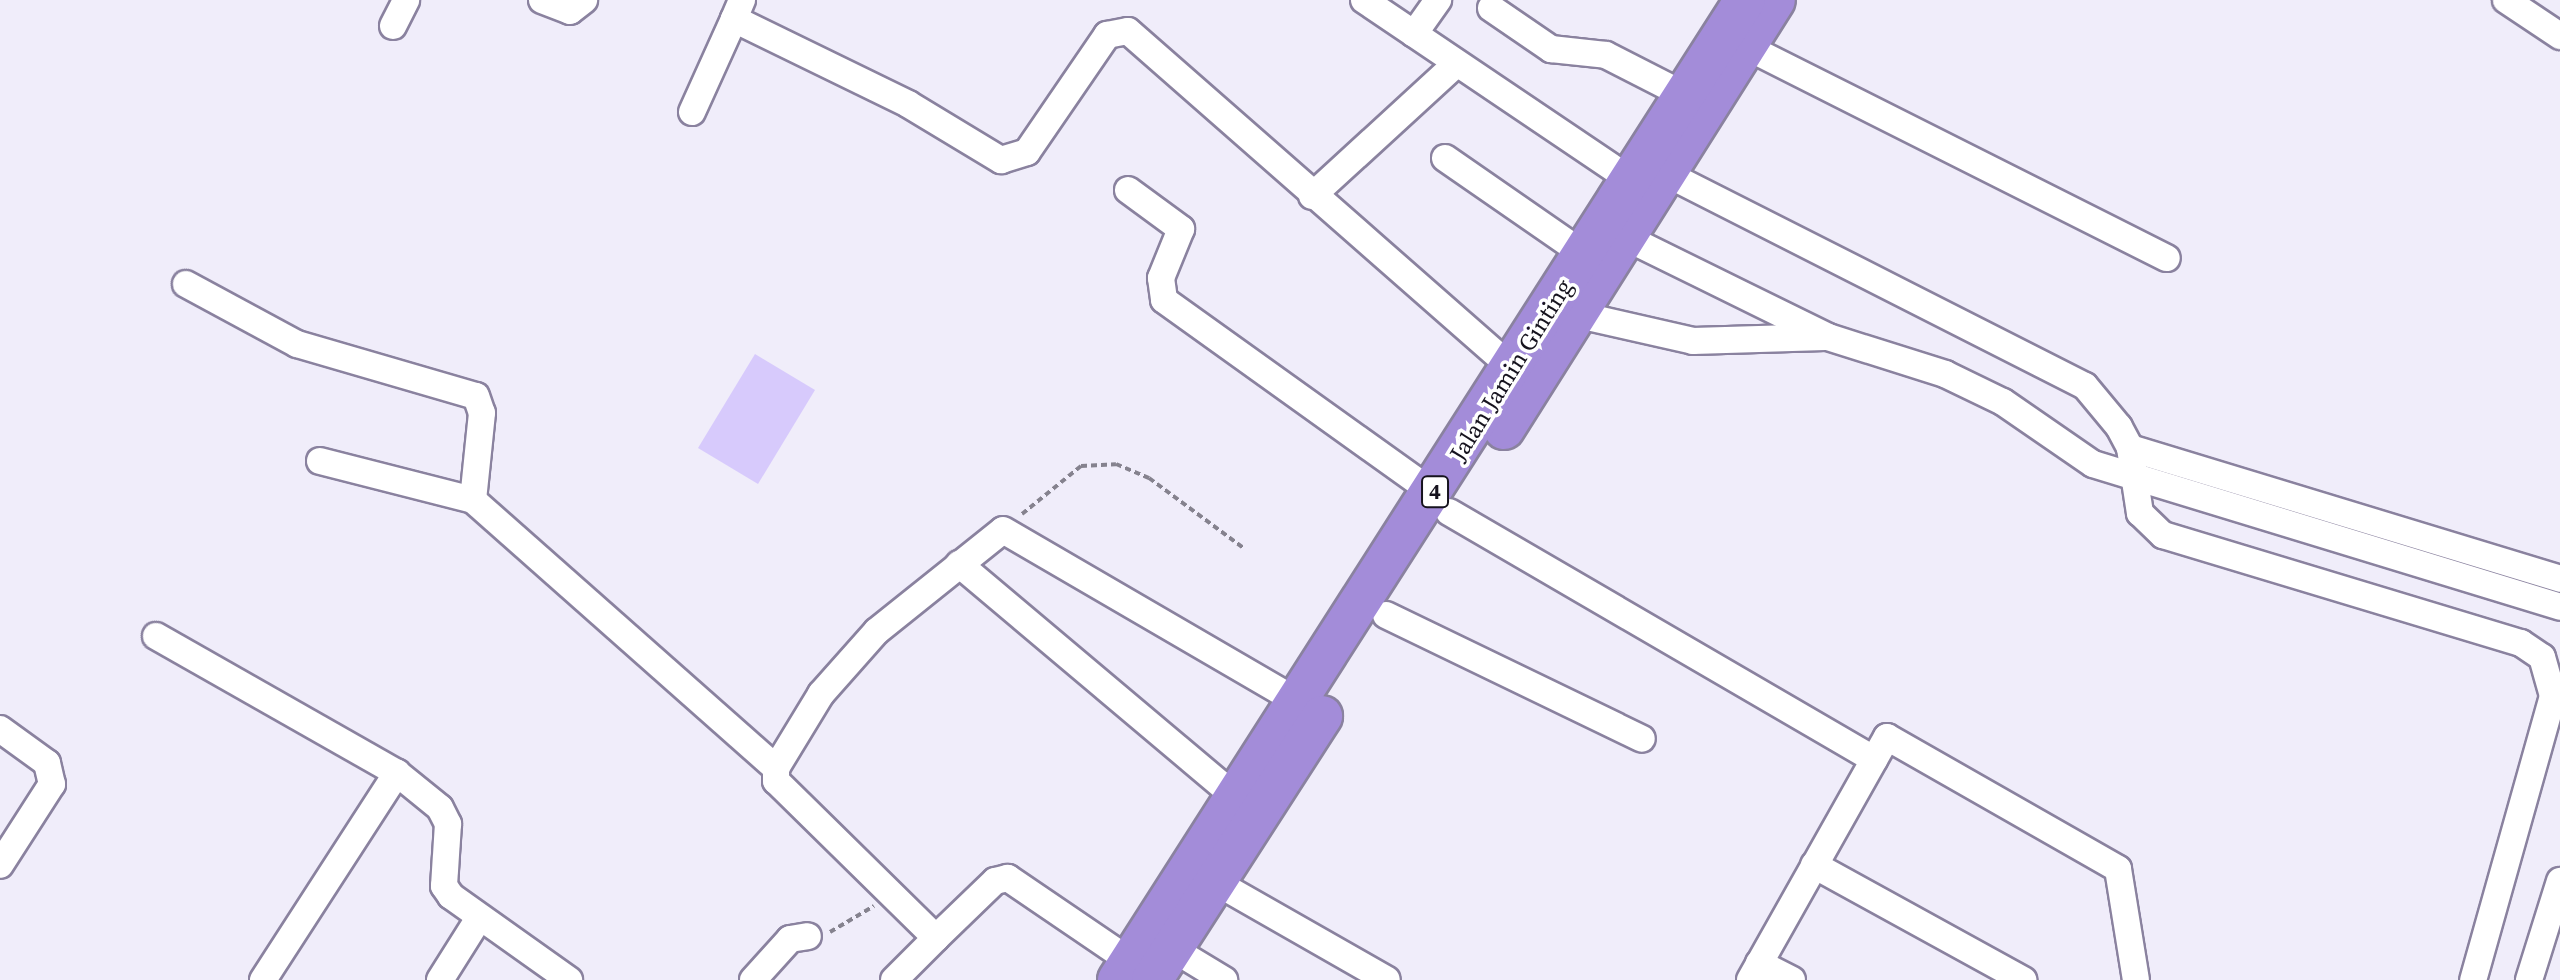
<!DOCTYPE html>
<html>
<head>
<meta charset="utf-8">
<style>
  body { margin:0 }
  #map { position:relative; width:2560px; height:980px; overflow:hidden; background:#f0edfa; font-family:"Source Serif 4",serif }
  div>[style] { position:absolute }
  .green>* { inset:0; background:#d7cafc }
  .path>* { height:4px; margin-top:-2px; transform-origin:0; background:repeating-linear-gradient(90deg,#85828e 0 6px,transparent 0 10px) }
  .roads { filter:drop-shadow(2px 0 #8a829f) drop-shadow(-2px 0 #8a829f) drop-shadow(0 2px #8a829f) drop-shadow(0 -2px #8a829f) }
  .minor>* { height:26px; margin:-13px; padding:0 13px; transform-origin:13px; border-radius:13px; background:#fff }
  .highway>* { height:40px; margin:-20px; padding:0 20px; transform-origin:20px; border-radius:20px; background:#a38cd9 }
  span { translate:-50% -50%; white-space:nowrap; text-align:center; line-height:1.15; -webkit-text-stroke:7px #fff; paint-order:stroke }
  .shield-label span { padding:2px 6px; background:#fff; border:2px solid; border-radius:6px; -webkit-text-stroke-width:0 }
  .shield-label { font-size:22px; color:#16131e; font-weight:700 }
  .street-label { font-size:24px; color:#16131e }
</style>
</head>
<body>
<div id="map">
  <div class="green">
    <i style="clip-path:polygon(755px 354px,815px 390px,758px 484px,698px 448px)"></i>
  </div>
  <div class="path">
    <i style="left:1022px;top:514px;width:76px;rotate:-39.1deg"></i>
    <i style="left:1081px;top:466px;width:35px;rotate:-3deg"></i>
    <i style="left:1116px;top:464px;width:36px;rotate:23deg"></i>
    <i style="left:1149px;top:478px;width:119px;rotate:36.5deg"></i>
    <i style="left:830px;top:932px;width:51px;rotate:-30.6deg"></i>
  </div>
  <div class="roads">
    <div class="minor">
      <i style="left:542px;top:0;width:30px;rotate:21deg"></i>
      <i style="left:570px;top:11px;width:18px;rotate:-38deg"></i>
      <i style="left:742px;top:0;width:21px;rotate:113deg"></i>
      <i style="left:734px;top:19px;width:194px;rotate:26deg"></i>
      <i style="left:908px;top:104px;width:109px;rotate:31.1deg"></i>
      <i style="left:1001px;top:160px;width:27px;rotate:-17deg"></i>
      <i style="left:1027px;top:152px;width:142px;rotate:-55.6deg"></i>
      <i style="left:1107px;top:35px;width:21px;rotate:-11deg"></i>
      <i style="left:1128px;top:31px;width:509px;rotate:41.26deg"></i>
      <i style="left:1364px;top:0;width:318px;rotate:34deg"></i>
      <i style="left:2506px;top:0;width:65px;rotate:33.7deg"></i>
      <i style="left:1491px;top:8px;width:73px;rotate:34.3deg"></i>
      <i style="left:1551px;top:49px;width:55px;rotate:6.2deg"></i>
      <i style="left:1606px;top:55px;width:90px;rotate:27.1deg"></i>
      <i style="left:393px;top:26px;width:29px;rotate:-63deg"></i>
      <i style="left:1414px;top:34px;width:42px;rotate:-54.8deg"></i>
      <i style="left:1745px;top:46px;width:472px;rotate:26.7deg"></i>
      <i style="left:692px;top:112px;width:102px;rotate:-65.7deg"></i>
      <i style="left:1445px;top:158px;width:167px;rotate:34.7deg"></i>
      <i style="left:1669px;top:175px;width:466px;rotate:26.9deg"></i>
      <i style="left:2085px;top:386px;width:53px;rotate:50.3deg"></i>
      <i style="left:2119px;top:427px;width:24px;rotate:62deg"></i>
      <i style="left:2130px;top:448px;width:66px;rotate:81.3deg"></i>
      <i style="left:2140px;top:513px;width:32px;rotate:44deg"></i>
      <i style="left:2163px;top:535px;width:374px;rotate:16.8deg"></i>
      <i style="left:2521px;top:643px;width:25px;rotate:34deg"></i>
      <i style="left:2542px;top:657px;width:41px;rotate:74.2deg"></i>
      <i style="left:2553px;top:696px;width:295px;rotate:105.7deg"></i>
      <i style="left:1128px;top:190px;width:66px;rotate:36.3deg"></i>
      <i style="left:1181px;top:229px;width:53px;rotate:112.2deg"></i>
      <i style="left:1161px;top:278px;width:22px;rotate:82deg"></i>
      <i style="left:1164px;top:300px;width:333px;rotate:35.6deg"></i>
      <i style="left:1312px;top:196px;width:194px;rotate:-42.5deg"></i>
      <i style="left:1629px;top:239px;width:222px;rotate:26.2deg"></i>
      <i style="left:1828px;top:337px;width:123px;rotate:17.5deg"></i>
      <i style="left:1945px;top:374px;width:64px;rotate:25.8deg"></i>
      <i style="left:2003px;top:402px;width:109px;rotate:34.6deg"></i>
      <i style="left:2093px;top:464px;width:488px;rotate:17deg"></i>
      <i style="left:186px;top:284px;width:126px;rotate:28.4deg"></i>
      <i style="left:297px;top:344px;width:186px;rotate:16.2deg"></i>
      <i style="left:476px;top:396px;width:18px;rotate:71deg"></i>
      <i style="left:482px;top:413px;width:87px;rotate:95.9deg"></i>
      <i style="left:1579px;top:315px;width:117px;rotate:12.8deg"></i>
      <i style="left:1693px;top:341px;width:132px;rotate:-1.7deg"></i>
      <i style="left:2130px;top:448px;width:450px;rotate:16.9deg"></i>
      <i style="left:320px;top:461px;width:158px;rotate:14.3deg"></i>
      <i style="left:473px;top:500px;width:405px;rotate:41.5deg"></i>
      <i style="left:1449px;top:512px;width:492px;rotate:30.2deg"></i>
      <i style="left:959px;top:564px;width:363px;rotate:40.1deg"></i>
      <i style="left:1386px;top:615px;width:284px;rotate:25.8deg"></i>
      <i style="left:156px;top:636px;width:277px;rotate:29.6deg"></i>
      <i style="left:397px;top:773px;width:55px;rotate:39.1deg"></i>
      <i style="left:440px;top:808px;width:18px;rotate:63deg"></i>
      <i style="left:448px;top:824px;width:62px;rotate:93.7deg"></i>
      <i style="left:444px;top:886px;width:12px;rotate:55deg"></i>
      <i style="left:451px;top:896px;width:145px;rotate:35.4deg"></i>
      <i style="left:0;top:729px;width:58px;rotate:35.9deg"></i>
      <i style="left:47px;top:763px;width:22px;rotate:77deg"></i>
      <i style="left:52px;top:784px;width:96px;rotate:122.7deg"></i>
      <i style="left:1814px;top:865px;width:239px;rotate:28.8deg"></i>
      <i style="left:1219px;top:884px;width:193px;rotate:29.7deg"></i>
      <i style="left:1173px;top:949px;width:60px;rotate:31.3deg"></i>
      <i style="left:1130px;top:961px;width:148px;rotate:-145.8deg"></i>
      <i style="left:1008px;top:878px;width:13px;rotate:167deg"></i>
      <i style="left:995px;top:881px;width:82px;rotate:136deg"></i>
      <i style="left:936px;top:938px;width:224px;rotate:-135.5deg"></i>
      <i style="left:776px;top:781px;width:13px;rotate:-90deg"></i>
      <i style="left:776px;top:768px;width:87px;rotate:-58.7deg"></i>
      <i style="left:821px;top:694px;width:84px;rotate:-48.4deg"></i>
      <i style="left:877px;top:631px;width:161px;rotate:-38.7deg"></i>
      <i style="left:1003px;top:530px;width:342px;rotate:30.2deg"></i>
      <i style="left:1759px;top:963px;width:37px;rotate:27deg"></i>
      <i style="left:263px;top:980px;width:247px;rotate:-57.1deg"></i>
      <i style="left:440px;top:980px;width:73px;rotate:-57.8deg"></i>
      <i style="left:753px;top:980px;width:55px;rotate:-47.9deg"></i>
      <i style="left:790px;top:939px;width:18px;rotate:-9deg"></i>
      <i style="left:894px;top:980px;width:59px;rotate:-45deg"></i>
      <i style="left:1750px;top:980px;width:279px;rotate:-60.6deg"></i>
      <i style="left:1887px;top:737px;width:266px;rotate:29.7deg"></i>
      <i style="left:2118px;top:869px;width:112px;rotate:80.8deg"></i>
      <i style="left:2529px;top:980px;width:104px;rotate:-72.6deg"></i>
    </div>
    <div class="highway">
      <i style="left:1504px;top:429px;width:507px;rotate:-57.72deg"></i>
      <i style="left:1118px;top:980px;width:1163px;rotate:-57.39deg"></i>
      <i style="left:1152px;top:980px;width:314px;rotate:-57.2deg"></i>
    </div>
  </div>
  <div class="shield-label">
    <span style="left:1435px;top:492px">4</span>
  </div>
  <div class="street-label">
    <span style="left:1511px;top:370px;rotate:-58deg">Jalan Jamin Ginting</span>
  </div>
</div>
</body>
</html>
